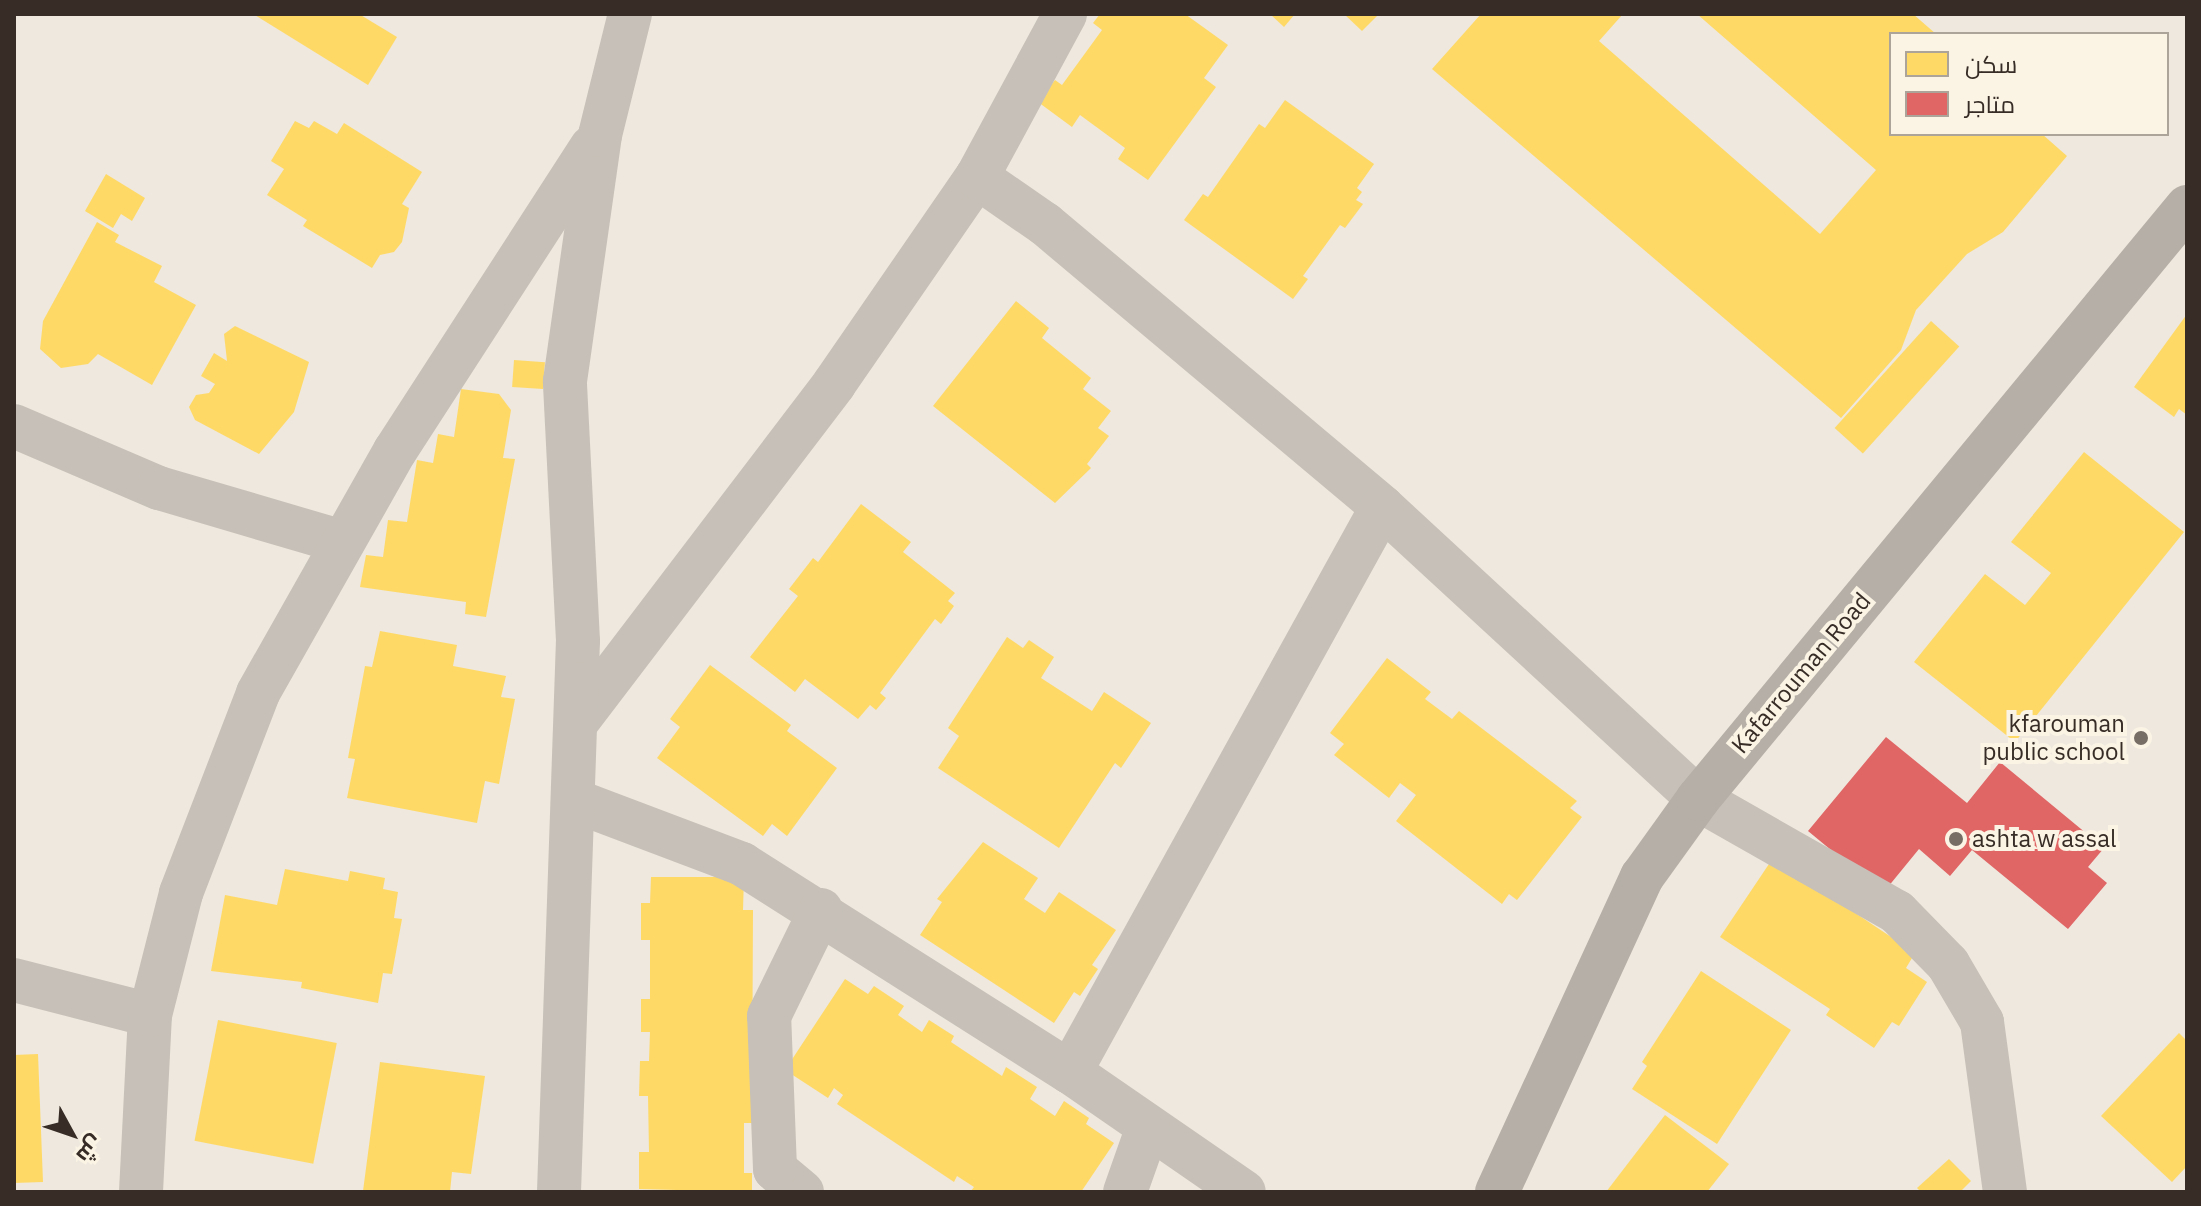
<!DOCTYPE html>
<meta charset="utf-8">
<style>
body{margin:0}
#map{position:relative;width:2201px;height:1206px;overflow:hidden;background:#eee8de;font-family:"IBM Plex Sans",Cairo,sans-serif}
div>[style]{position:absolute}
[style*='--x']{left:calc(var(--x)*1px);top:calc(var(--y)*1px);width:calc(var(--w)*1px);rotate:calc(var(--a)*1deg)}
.homes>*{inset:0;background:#ffd966;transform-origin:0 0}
.shops>*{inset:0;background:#e06666}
.minor>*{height:44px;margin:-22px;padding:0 22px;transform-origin:22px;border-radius:22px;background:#c6c0b8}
.major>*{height:44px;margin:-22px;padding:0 22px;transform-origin:22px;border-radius:22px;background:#b5afa7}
.dots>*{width:22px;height:22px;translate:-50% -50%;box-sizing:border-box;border:4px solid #fbf4e5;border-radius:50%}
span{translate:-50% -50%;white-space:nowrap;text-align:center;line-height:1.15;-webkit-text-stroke:8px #fbf4e5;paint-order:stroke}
.street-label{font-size:24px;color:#372d26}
.poi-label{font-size:24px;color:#372d26}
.right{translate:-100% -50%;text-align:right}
.left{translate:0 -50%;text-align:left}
.frame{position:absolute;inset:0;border:16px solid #372d26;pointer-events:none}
.legend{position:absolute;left:1889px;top:32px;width:280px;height:104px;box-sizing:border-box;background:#fbf4e5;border:2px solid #ada499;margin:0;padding:10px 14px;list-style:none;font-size:24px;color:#372d26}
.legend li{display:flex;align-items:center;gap:16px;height:40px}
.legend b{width:40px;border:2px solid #ada499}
.north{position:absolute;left:32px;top:1094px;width:80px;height:80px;-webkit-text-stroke:6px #fbf4e5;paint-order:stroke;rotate:130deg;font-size:22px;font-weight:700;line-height:32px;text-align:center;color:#372d26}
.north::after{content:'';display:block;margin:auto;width:28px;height:36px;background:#372d26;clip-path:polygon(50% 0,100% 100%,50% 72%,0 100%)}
</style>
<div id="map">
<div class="homes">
<i style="clip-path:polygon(253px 14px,359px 14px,397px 37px,368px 85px)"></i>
<i style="clip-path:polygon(1100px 14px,1185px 14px,1228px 45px,1204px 78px,1216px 87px,1148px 180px,1118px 159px,1125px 148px,1080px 115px,1072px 127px,1038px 102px,1055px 80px,1062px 85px,1102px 30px,1093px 23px)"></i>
<i style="clip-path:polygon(1270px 14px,1295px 14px,1284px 27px)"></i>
<i style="clip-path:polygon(1344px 14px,1379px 14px,1362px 31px)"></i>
<i style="clip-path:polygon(1481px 14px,1623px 14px,1599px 41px,1820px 234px,1876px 170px,1697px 14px,1913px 14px,1936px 34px,1891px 34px,1891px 134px,2042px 134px,2067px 156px,2003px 232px,1967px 254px,1916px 310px,1901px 350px,1841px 418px,1432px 69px)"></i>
<i style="clip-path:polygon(1285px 100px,1374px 164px,1357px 188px,1362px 192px,1356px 200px,1363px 204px,1345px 228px,1340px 225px,1303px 276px,1308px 279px,1293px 299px,1184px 220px,1203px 194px,1208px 197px,1259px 124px,1265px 128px)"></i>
<i style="clip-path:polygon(295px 121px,309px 128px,314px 121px,337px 134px,344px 123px,422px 172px,402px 204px,409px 208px,402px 242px,394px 252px,380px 255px,372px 268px,303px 226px,307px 220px,267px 195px,284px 169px,271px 161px)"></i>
<i style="clip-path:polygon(106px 174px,145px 198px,132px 221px,121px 214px,113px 228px,85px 211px)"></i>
<i style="clip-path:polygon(97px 222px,119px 235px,115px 242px,162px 266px,154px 282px,196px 305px,152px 385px,98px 354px,88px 364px,61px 368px,40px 349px,43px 321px)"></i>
<i style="clip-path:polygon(1016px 301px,1049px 328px,1042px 338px,1091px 378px,1083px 389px,1111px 411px,1098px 428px,1109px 436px,1087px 464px,1091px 468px,1055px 503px,933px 406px)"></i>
<i style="clip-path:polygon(2187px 314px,2187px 415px,2179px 409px,2174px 417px,2134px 387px)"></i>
<i style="left:1931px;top:321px;width:38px;height:144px;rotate:42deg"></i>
<i style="clip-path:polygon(235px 326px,309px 362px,294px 412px,259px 454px,195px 420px,189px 407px,196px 395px,209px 393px,215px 384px,201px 376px,214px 353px,227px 361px,224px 334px)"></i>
<i style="left:514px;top:360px;width:31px;height:27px;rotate:4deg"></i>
<i style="clip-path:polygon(461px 389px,499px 394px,511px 410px,503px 458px,515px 459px,486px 617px,465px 614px,466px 602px,360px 587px,366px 555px,383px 557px,388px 520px,407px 522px,417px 460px,433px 463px,438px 434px,454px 437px)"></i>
<i style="clip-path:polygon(2084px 452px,2184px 532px,2015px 742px,1914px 662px,1985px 574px,2025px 605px,2051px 573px,2011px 542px)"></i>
<i style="clip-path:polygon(861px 504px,911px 542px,903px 552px,955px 593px,948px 601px,954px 606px,941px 624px,935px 619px,880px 693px,886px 698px,876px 710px,870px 705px,858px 719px,805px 679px,795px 692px,750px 657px,798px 596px,789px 589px,813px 558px,818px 562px)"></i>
<i style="clip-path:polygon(380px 631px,457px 645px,453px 666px,506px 676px,501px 697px,515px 699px,499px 784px,485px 781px,477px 823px,347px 798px,355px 759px,348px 758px,365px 666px,372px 667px)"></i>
<i style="clip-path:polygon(1007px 637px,1023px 648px,1029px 640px,1054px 657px,1041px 678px,1092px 711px,1104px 692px,1151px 723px,1121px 768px,1115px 763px,1059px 848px,938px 768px,959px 736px,948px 728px)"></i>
<i style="clip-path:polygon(1387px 658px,1431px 692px,1425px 699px,1452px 719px,1459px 711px,1577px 801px,1570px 808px,1582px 817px,1517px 900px,1509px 894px,1502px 904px,1396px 821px,1416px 795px,1400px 783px,1389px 798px,1334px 755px,1344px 744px,1330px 733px)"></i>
<i style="clip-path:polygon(710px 665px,791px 725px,787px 731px,837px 768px,787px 836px,772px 824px,763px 836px,657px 758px,680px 727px,670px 719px)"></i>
<i style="clip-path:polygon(983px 842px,1038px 878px,1024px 899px,1045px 913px,1059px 892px,1116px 930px,1092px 965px,1098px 969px,1080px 996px,1074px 992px,1054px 1023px,920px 935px,942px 902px,937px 899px)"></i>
<i style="clip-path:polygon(1773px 858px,1915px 953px,1906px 968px,1927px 982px,1899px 1026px,1892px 1022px,1874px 1048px,1826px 1015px,1830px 1009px,1720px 937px)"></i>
<i style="clip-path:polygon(285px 869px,348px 881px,350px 871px,385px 878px,383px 889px,398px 892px,394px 918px,402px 919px,392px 974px,383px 973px,378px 1003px,301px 988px,302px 982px,211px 971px,225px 895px,277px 905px)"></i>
<i style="clip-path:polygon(651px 877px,744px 877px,743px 910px,753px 910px,752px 1123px,744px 1123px,744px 1173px,752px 1173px,752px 1192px,639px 1189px,639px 1152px,649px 1152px,648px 1096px,639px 1096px,640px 1061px,649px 1061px,650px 1032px,641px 1032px,641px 999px,650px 999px,650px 940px,641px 940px,641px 903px,650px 903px)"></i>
<i style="clip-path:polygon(1701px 971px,1791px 1030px,1717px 1144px,1632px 1089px,1647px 1066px,1642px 1062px)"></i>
<i style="clip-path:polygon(845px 979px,868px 994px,874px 986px,904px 1006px,898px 1015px,922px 1032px,929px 1020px,954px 1036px,951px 1042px,1002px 1076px,1006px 1067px,1037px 1087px,1030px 1099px,1055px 1116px,1064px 1101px,1089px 1118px,1086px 1124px,1114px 1143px,1081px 1192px,970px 1192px,974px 1187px,957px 1176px,954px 1182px,837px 1104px,843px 1095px,834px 1088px,828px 1098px,785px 1070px)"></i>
<i style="left:218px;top:1020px;width:121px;height:123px;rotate:11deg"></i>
<i style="clip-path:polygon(2179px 1033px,2187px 1041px,2187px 1166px,2172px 1182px,2101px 1116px)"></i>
<i style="clip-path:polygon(38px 1054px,43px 1182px,14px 1183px,14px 1055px)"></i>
<i style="clip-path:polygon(380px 1062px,485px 1076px,471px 1174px,452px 1172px,450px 1192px,363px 1191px)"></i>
<i style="clip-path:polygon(1665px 1115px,1729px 1164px,1707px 1192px,1606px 1192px)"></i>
<i style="clip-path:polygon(1949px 1159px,1971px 1181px,1960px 1192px,1921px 1192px,1917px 1188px)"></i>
</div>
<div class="shops">
<i style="clip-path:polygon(1886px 737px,1967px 803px,2000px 762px,2104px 848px,2088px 867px,2107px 883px,2068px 929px,1972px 850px,1950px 876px,1919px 849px,1883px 893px,1808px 831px)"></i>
</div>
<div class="minor">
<i style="--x:977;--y:177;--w:185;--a:-61.6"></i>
<i style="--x:14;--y:426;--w:158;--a:23.2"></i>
<i style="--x:159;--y:488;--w:191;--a:16.4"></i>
<i style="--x:576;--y:723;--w:426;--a:-52.7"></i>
<i style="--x:834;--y:384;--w:252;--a:-55.4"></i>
<i style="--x:977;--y:177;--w:83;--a:34.7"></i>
<i style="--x:1045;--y:224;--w:440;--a:40"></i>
<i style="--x:1382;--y:507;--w:430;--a:42.7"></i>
<i style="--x:1698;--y:799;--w:229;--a:29.6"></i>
<i style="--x:1897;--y:912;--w:73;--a:45.6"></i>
<i style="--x:1948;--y:964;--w:67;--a:59.6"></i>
<i style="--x:1982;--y:1022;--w:172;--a:82.3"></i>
<i style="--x:573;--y:800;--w:181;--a:20.7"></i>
<i style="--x:742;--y:864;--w:388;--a:32.4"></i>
<i style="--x:1070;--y:1072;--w:211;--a:34.6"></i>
<i style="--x:14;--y:980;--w:140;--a:14.4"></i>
<i style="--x:1070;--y:1072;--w:645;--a:-61.09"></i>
<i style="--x:141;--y:1192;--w:177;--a:-87.1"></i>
<i style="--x:150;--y:1015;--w:126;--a:-75.7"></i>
<i style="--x:181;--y:893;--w:214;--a:-68.9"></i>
<i style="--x:258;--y:693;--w:278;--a:-60.5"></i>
<i style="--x:395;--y:451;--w:362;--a:-57.1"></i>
<i style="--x:559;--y:1192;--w:551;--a:-88.03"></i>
<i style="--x:578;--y:641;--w:260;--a:-92.9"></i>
<i style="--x:565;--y:381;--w:248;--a:-81.9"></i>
<i style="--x:600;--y:135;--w:125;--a:-76.1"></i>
<i style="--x:802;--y:1192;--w:35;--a:-140"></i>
<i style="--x:775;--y:1169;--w:153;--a:-92.2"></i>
<i style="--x:769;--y:1016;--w:118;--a:-63.9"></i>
<i style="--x:1125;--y:1192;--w:69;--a:-70.5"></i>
</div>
<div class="major">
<i style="--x:1497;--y:1192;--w:347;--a:-65.3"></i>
<i style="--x:1642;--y:877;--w:96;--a:-54.3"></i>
<i style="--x:1698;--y:799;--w:768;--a:-50.44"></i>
</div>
<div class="dots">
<i style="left:2141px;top:738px;background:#776e66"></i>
<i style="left:1956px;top:839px;background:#776e66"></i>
</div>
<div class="street-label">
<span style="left:1801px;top:673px;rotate:-50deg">Kafarrouman Road</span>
</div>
<div class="poi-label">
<span class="right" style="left:2125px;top:738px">kfarouman<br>public school</span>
<span class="left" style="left:1972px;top:839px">ashta w assal</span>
</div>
<div class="frame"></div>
<ul class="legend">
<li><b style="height:22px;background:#ffd966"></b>سكن</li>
<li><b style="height:22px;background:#e06666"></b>متاجر</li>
</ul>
<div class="north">ش</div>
</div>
